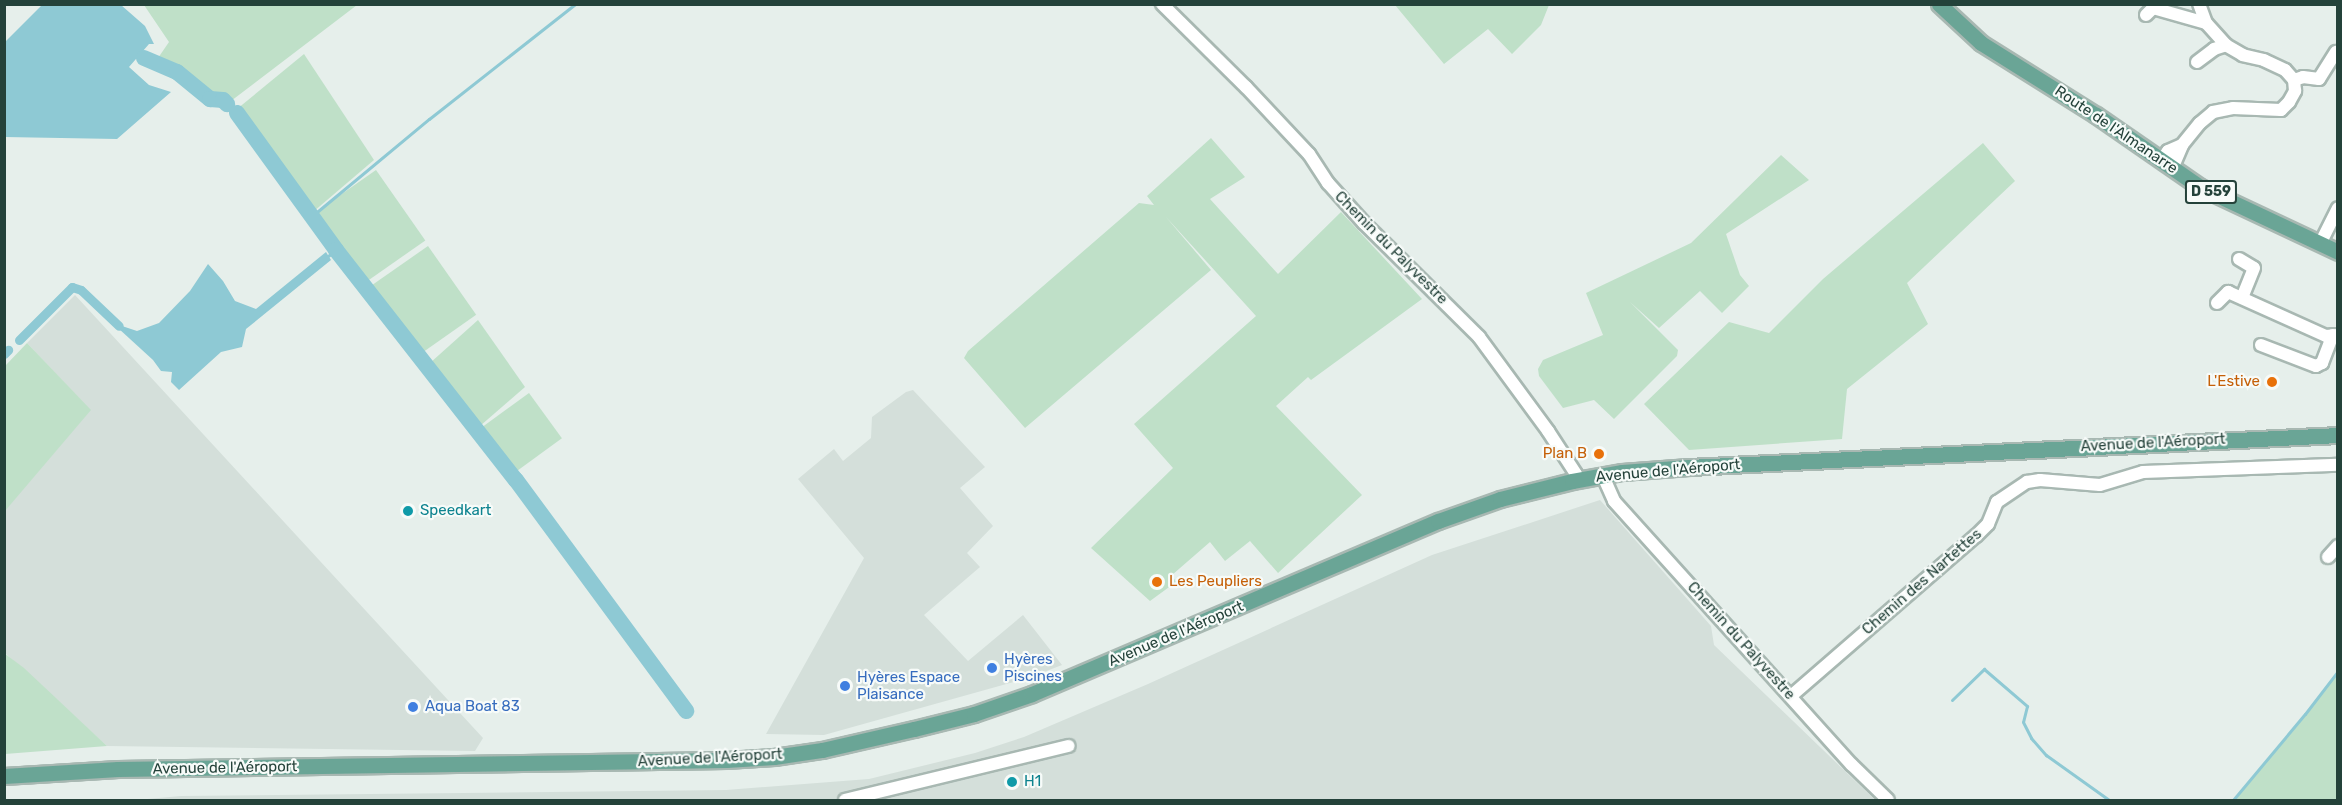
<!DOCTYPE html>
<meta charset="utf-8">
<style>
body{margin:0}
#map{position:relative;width:2342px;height:805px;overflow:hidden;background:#e6efeb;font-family:Rubik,sans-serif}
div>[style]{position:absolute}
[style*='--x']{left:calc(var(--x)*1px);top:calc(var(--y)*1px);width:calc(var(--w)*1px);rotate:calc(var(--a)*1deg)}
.built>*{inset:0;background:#d4dfda}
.green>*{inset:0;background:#bfe0c8;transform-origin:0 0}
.water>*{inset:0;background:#8ec9d4}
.stream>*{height:3px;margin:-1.5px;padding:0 1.5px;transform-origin:1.5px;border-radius:1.5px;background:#8ec9d4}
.canal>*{height:9px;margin:-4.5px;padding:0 4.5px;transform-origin:4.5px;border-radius:4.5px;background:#8ec9d4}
.river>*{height:16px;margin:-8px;padding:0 8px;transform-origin:8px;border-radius:8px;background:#8ec9d4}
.roads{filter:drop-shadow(2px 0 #a8b8b2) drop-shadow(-2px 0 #a8b8b2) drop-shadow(0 2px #a8b8b2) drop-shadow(0 -2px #a8b8b2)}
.minor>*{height:12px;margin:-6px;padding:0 6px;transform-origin:6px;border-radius:6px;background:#fff}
.major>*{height:15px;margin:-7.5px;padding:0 7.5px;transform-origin:7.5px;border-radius:7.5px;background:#6aa596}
.dots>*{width:16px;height:16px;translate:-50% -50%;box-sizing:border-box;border:3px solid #f7fbf9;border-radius:50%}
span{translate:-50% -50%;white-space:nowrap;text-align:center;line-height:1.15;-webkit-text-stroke:4.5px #f7fbf9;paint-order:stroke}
.shield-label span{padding:2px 4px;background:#f7fbf9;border:2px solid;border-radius:4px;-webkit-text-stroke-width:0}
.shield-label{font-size:14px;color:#24423a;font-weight:700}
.street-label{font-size:15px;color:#24423a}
.food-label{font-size:15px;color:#c56008}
.right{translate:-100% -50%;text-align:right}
.left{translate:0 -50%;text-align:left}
.culture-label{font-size:15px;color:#0d838f}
.shop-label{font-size:15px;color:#366cbe}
.frame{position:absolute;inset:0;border:6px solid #24423a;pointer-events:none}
</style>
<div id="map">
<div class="built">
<i style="clip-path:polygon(75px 295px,483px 738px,475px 751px,107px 746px,5px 653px,4px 511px,90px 410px,27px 343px)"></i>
<i style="clip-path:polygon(913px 390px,985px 467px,960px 488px,993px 526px,967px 553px,980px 567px,924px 615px,968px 661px,1023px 615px,1062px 665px,1031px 677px,824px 735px,766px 734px,864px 558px,798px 479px,834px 449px,843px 461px,871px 438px,872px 417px,906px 392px)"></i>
<i style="clip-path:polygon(1600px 500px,1711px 626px,1714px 645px,1875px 800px,136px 800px,181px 796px,726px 790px,869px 779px,975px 753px,1024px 737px,1148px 684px,1432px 555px)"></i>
</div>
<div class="green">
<i style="clip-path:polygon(144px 5px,357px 5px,227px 104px,158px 58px,169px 42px)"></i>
<i style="clip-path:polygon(1395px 5px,1549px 5px,1541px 25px,1512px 54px,1488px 29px,1444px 64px)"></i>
<i style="clip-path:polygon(304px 54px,374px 160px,313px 212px,237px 109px)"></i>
<i style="clip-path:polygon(1211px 138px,1245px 177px,1210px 199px,1278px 274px,1341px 212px,1422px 299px,1311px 380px,1308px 377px,1276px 406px,1362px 495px,1278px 573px,1250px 541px,1225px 561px,1210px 542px,1172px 575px,1176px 582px,1150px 601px,1091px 548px,1173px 468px,1134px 424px,1256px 316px,1166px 217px,1211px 270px,1025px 428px,964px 358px,968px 351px,1139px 203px,1154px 205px,1147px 196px)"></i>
<i style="clip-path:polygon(1983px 143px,2015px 181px,1907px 283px,1928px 324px,1847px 389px,1842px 439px,1689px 450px,1644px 404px,1729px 322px,1769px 333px,1823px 279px)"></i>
<i style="clip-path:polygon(1781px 155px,1809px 180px,1726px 234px,1740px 275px,1749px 286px,1722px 313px,1700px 291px,1659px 328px,1630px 302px,1678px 350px,1677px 356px,1614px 419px,1594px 400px,1563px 408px,1539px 376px,1538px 369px,1543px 360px,1603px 335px,1586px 293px,1691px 243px)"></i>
<i style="left:376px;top:170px;width:86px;height:72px;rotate:55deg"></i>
<i style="left:428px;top:246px;width:84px;height:69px;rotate:55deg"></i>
<i style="clip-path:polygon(478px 320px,525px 387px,480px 426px,430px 363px)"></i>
<i style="clip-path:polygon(27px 343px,91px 410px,5px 511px,5px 366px)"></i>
<i style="left:529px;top:393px;width:56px;height:59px;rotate:54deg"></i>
<i style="clip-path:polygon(4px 653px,24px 668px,107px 746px,5px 754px)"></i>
<i style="clip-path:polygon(2337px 674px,2337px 800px,2233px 800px,2282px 743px)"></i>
</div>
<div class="water">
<i style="clip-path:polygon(42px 5px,121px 5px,145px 26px,154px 44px,149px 44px,129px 67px,149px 85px,171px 92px,117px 139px,5px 137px,5px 42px)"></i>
<i style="clip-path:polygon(326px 252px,331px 260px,246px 329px,242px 347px,221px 352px,179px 390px,171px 382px,172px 372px,161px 371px,153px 360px,118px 328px,119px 325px,137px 331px,159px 323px,190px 291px,208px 264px,223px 281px,235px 301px,256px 309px)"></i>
</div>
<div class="stream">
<i style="--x:312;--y:216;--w:152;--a:-39.7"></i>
<i style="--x:429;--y:119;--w:186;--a:-38.2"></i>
<i style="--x:328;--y:256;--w:10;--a:-37"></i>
<i style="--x:1952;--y:700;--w:45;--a:-44.1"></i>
<i style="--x:1984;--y:669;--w:57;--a:40.7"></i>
<i style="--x:2027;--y:706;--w:16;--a:104"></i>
<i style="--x:2023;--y:722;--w:18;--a:63"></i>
<i style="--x:2031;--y:738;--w:23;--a:49"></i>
<i style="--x:2046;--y:755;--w:77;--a:35.5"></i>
<i style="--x:2233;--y:800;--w:112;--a:-50.1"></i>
<i style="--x:2305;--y:714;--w:54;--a:-52.5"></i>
</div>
<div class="canal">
<i style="--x:19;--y:340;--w:75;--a:-45"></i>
<i style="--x:72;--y:287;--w:9;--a:18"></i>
<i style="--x:81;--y:290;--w:52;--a:43.5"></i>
<i style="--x:4;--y:354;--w:6;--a:-45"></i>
</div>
<div class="river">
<i style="--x:144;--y:58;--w:36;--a:23"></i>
<i style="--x:177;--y:72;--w:43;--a:39.3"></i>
<i style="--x:210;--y:99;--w:13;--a:4"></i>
<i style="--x:223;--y:100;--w:6;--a:45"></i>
<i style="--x:237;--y:113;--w:169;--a:54.1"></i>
<i style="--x:336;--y:250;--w:292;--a:52"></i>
<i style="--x:516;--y:480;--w:287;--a:53.6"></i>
</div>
<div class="roads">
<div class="minor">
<i style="--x:1162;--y:4;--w:118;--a:44.7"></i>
<i style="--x:1246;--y:87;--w:92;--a:46.8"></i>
<i style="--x:1309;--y:154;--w:35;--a:57"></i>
<i style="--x:1328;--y:183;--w:54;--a:48"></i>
<i style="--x:1364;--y:223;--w:162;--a:44.7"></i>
<i style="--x:1479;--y:337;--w:117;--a:53.7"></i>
<i style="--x:1548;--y:431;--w:51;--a:56.9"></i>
<i style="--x:1576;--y:474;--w:6;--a:81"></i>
<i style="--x:2146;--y:15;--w:10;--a:-45"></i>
<i style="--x:2153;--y:8;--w:55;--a:15.8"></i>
<i style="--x:2197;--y:62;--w:21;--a:-37"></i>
<i style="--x:2214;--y:49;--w:13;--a:-18"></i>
<i style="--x:2294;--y:80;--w:9;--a:-18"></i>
<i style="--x:2303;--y:77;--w:16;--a:7"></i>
<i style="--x:2319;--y:79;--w:32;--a:-58"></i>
<i style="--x:2161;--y:161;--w:12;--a:-55"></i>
<i style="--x:2168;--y:151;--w:15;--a:-23"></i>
<i style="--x:2172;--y:169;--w:26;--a:-67"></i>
<i style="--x:2182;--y:145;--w:28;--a:-51"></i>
<i style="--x:2200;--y:123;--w:17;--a:-40"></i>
<i style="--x:2213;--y:112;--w:20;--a:-11"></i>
<i style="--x:2233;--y:108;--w:48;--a:2.4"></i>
<i style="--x:2281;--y:110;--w:11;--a:-45"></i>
<i style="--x:2289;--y:102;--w:13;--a:-61"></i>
<i style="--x:2295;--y:91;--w:11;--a:-95"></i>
<i style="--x:2294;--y:80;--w:13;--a:-132"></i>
<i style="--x:2285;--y:70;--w:23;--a:-155"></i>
<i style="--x:2264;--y:60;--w:22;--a:-167"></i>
<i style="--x:2243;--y:55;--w:20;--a:-150"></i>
<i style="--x:2226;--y:45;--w:30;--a:-132"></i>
<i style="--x:2206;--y:23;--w:20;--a:-110"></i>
<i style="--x:2320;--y:244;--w:40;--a:-63.4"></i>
<i style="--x:2239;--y:259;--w:17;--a:31"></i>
<i style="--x:2254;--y:268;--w:32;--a:112"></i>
<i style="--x:2217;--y:303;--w:16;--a:-45"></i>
<i style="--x:2228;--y:292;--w:107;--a:24.2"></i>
<i style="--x:2326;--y:336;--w:12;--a:-5"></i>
<i style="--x:2261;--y:345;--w:59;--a:20.9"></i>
<i style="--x:2316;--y:366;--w:7;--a:-27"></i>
<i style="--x:2322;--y:363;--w:30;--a:-69"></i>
<i style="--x:1603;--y:476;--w:27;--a:66"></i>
<i style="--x:1614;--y:501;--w:355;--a:48"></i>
<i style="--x:1852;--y:765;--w:50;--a:44.2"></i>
<i style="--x:2328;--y:557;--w:15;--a:-48"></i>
<i style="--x:1791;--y:696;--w:245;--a:-40.9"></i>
<i style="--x:1976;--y:536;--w:17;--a:-45"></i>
<i style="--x:1988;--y:524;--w:24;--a:-68"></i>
<i style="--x:1997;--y:502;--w:36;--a:-34"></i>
<i style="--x:2027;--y:482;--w:13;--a:-9"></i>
<i style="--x:2040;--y:480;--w:60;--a:4.8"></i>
<i style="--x:2100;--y:485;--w:45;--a:-16.8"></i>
<i style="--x:2143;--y:472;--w:195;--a:-2.1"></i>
<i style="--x:845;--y:800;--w:230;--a:-13.6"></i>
</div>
<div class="major">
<i style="--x:1939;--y:4;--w:57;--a:42.9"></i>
<i style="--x:1981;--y:43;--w:136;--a:32.1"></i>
<i style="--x:2096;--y:115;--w:126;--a:34.7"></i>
<i style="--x:2200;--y:187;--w:153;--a:25.2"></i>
<i style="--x:4;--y:776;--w:114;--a:-3.5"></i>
<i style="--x:118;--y:769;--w:608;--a:-0.85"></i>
<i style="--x:726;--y:760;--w:48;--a:-3.6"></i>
<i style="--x:774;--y:757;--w:49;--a:-8.3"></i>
<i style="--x:822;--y:750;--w:94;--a:-12.9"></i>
<i style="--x:914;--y:729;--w:62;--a:-14"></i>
<i style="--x:974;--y:714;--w:61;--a:-19"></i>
<i style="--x:1032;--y:694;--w:441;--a:-23.1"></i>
<i style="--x:1438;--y:521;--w:66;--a:-19.5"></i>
<i style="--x:1500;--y:499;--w:74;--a:-14"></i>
<i style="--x:1572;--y:481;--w:51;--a:-10.2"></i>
<i style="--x:1622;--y:472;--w:67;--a:-4.3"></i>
<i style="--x:1689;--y:467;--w:650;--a:-2.82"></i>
</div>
</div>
<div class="dots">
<i style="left:2272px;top:382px;background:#e8710a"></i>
<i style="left:1599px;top:454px;background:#e8710a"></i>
<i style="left:408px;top:511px;background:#0f9aa8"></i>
<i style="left:1157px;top:582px;background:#e8710a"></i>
<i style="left:992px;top:668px;background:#3f7fe0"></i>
<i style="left:845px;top:686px;background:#3f7fe0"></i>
<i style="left:413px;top:707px;background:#3f7fe0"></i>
<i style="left:1012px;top:782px;background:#0f9aa8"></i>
</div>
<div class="shield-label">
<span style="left:2211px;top:192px">D 559</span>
</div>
<div class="street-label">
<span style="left:2116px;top:130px;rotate:34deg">Route de l'Almanarre</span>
<span style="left:1391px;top:248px;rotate:45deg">Chemin du Palyvestre</span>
<span style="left:2153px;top:443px;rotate:-3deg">Avenue de l'Aéroport</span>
<span style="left:1668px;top:471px;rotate:-5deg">Avenue de l'Aéroport</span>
<span style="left:1922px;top:582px;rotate:-41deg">Chemin des Nartettes</span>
<span style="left:1176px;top:634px;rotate:-23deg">Avenue de l'Aéroport</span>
<span style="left:1741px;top:641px;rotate:48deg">Chemin du Palyvestre</span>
<span style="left:710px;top:758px;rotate:-3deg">Avenue de l'Aéroport</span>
<span style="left:225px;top:768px;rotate:-1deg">Avenue de l'Aéroport</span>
</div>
<div class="food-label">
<span class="right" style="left:2260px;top:382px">L'Estive</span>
<span class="right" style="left:1587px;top:454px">Plan B</span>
<span class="left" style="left:1169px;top:582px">Les Peupliers</span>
</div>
<div class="culture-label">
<span class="left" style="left:420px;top:511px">Speedkart</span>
<span class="left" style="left:1024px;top:782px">H1</span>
</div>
<div class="shop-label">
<span class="left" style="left:1004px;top:668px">Hyères<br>Piscines</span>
<span class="left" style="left:857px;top:686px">Hyères Espace<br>Plaisance</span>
<span class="left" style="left:425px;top:707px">Aqua Boat 83</span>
</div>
<div class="frame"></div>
</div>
